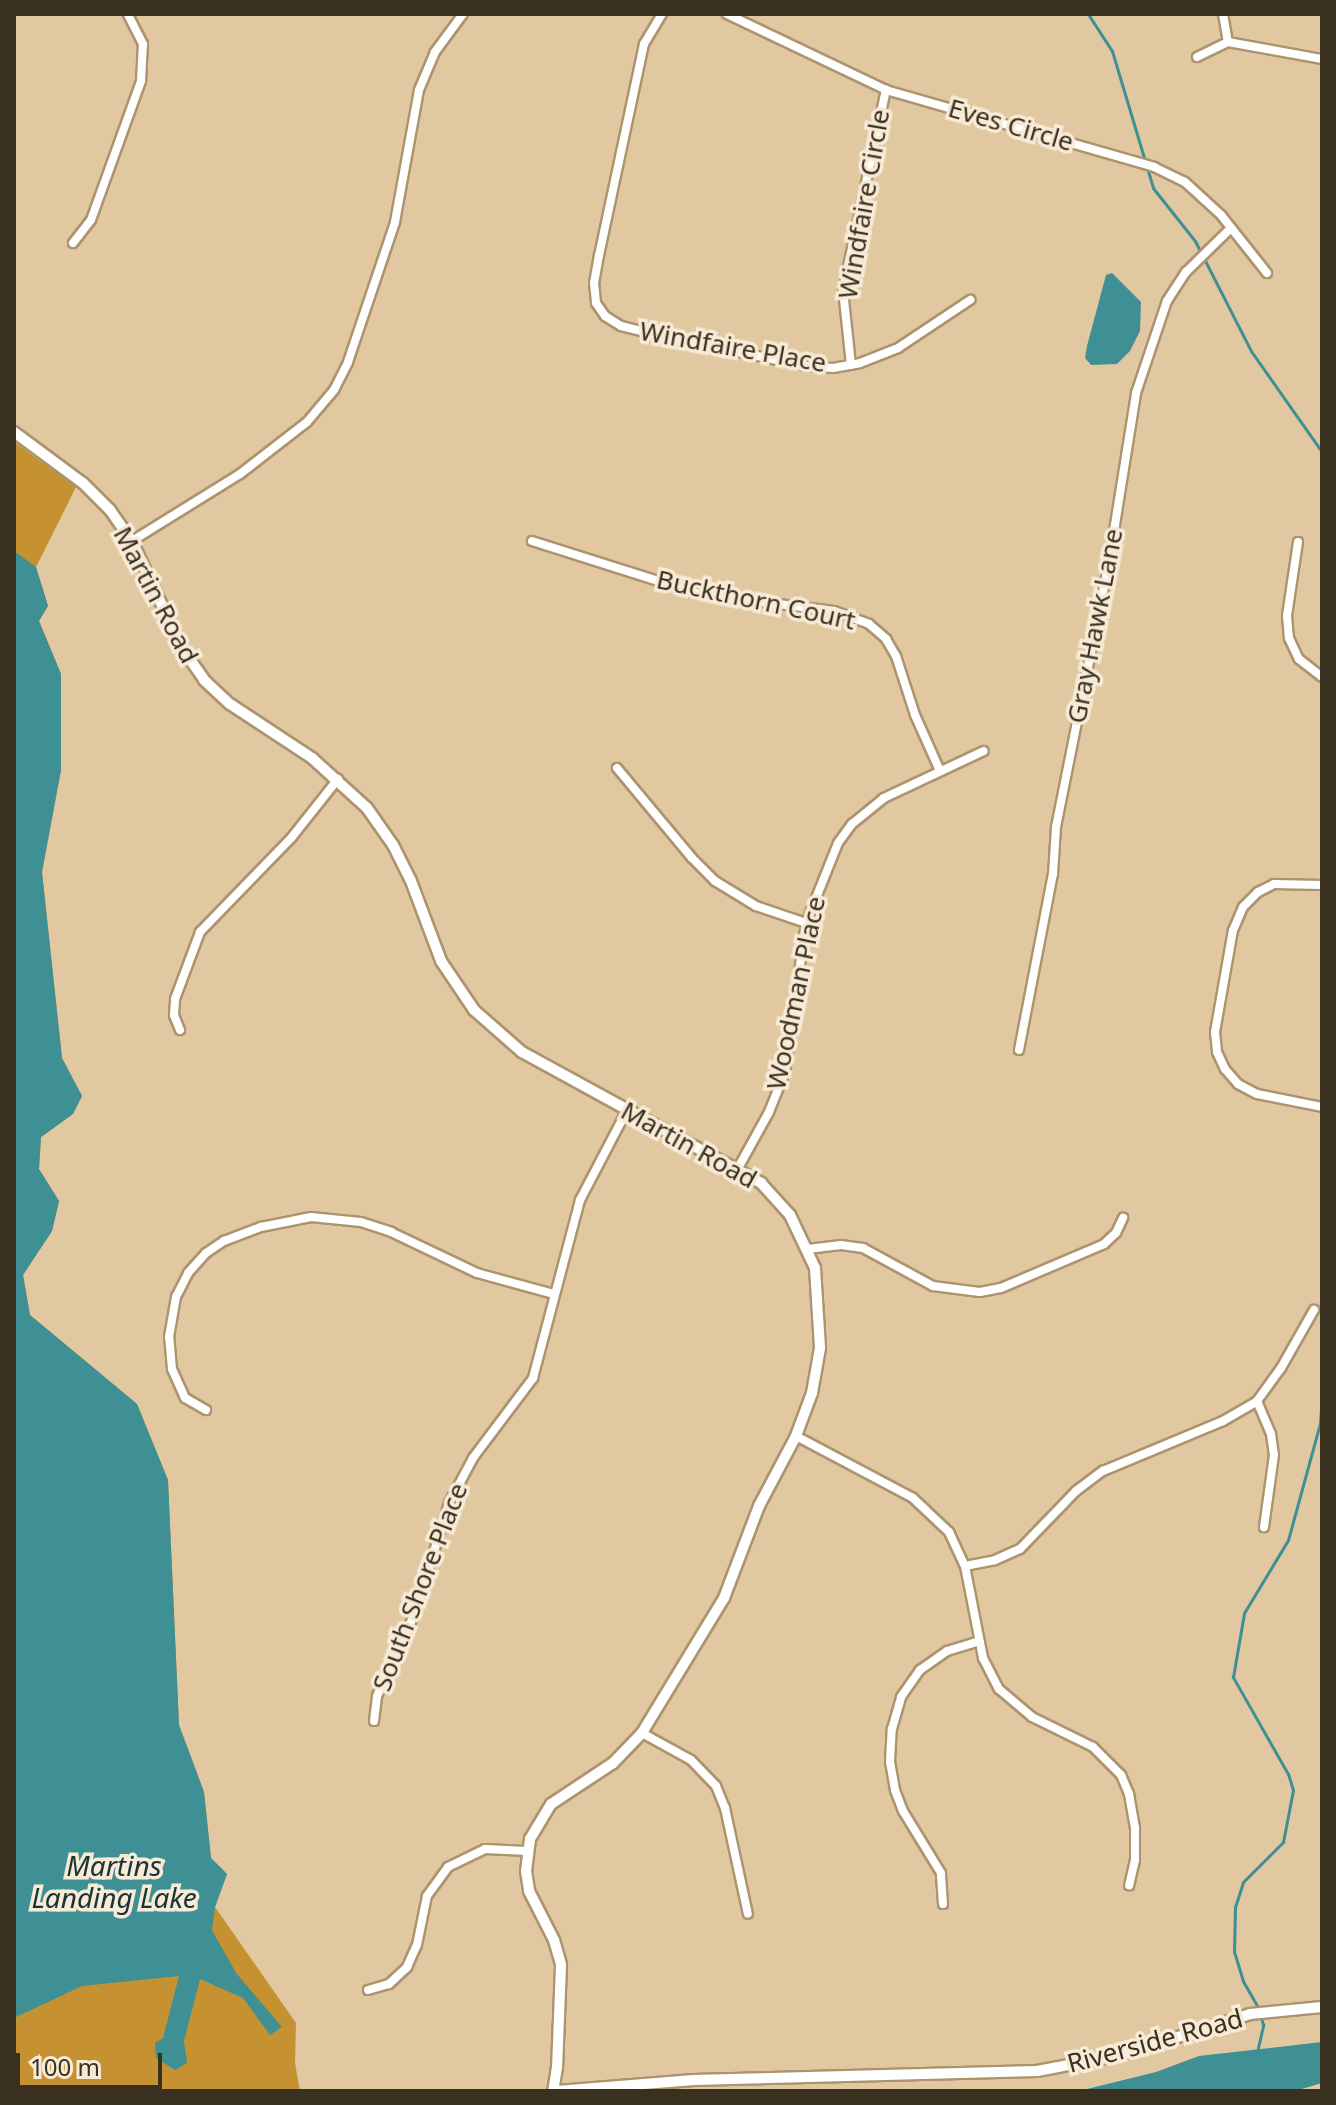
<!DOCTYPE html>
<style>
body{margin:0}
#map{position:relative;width:1336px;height:2105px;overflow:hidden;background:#e1c8a0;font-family:"Noto Sans",sans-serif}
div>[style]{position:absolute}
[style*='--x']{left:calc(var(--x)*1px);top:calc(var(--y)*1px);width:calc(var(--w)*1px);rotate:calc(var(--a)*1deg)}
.green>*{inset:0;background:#c59131}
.water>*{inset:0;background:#3e9094}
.stream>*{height:3px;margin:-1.5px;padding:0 1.5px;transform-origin:1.5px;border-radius:1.5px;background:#3e9094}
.roads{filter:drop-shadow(2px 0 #ac946e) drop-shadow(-2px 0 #ac946e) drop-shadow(0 2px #ac946e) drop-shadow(0 -2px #ac946e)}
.minor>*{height:8px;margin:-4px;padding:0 4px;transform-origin:4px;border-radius:4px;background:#fff}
.tertiary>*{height:10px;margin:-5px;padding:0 5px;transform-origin:5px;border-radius:5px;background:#fff}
span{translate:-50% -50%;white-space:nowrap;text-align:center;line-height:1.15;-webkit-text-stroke:7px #f7ead6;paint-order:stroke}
.street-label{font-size:26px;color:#3a3020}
.water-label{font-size:28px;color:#193435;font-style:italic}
.frame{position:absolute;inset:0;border:16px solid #3a3020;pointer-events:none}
.scale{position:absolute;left:16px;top:2053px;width:146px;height:36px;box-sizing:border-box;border:4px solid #3a3020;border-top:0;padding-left:10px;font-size:24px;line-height:28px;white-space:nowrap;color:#3a3020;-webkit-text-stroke:6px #f7ead6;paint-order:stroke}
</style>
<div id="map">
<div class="green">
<i style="clip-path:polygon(14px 442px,76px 487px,36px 567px,48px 606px,39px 621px,61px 674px,61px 770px,42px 872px,62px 1058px,82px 1096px,73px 1114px,41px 1137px,39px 1169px,59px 1201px,52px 1231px,23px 1275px,30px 1315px,137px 1404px,168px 1480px,179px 1725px,204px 1792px,211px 1858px,227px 1874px,215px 1907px,296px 2023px,295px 2063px,300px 2091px,14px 2091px)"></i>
</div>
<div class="water">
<i style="clip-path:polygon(1112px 273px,1141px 302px,1140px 331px,1130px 351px,1117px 364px,1091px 365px,1085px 358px,1087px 346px,1106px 275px)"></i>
<i style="clip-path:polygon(14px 551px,36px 567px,48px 606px,39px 621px,61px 674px,61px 770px,42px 872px,62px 1058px,82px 1096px,73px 1114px,41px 1137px,39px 1169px,59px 1201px,52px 1231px,23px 1275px,30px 1315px,137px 1404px,168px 1480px,179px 1725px,204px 1792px,211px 1858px,227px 1874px,215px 1907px,212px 1930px,236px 1973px,282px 2027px,270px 2035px,243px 1998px,200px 1979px,184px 2041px,187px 2063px,175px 2070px,156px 2058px,155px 2043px,163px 2038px,179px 1976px,82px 1986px,14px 2018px)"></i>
<i style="clip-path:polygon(1322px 2042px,1322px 2083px,1295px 2091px,1079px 2091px,1156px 2072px,1199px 2056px)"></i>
</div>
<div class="stream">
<i style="--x:1088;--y:14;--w:44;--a:57"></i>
<i style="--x:1112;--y:51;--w:143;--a:73.3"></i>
<i style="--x:1153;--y:188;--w:68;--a:51.6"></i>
<i style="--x:1195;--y:241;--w:123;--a:63"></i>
<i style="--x:1251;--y:351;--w:123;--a:54.9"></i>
<i style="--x:1259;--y:2009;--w:32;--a:-120"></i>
<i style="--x:1243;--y:1981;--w:30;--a:-107"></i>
<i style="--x:1234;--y:1952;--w:45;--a:-88.7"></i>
<i style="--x:1235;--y:1907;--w:26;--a:-72"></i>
<i style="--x:1243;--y:1882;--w:57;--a:-45"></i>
<i style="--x:1283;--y:1842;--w:53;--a:-79.1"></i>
<i style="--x:1293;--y:1790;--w:17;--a:-107"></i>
<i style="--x:1288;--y:1774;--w:112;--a:-119.6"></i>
<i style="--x:1233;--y:1677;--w:65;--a:-80.2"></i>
<i style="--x:1244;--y:1613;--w:85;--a:-58.9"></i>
<i style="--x:1288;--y:1540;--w:121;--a:-74.7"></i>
<i style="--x:1320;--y:1423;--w:28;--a:-86"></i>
<i style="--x:1257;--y:2052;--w:28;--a:-77"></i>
<i style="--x:1263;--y:2025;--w:8;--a:-104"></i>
</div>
<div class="roads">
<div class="minor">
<i style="--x:662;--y:14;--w:35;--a:121"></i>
<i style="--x:644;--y:44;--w:216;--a:102"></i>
<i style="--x:599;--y:255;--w:28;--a:100"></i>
<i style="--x:594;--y:283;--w:20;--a:84"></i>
<i style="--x:596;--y:303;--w:16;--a:55"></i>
<i style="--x:605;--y:316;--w:19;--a:32"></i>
<i style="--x:621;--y:326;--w:37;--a:14"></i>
<i style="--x:657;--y:335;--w:151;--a:11.8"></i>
<i style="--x:805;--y:366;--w:28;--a:4"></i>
<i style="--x:833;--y:368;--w:27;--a:-10"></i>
<i style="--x:860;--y:363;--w:41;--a:-21.5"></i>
<i style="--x:898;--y:348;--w:87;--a:-33.7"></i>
<i style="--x:727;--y:14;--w:176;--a:25.5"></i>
<i style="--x:886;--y:90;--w:279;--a:16"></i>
<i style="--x:1154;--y:167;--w:34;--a:26"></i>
<i style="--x:1185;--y:182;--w:49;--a:42.5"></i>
<i style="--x:1221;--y:215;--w:74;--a:51.6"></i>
<i style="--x:1223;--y:14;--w:28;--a:80"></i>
<i style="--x:1197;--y:57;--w:34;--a:-26"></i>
<i style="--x:1228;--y:42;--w:96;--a:10.3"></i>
<i style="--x:73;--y:243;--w:29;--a:-52"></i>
<i style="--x:91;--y:220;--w:148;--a:-70.2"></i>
<i style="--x:141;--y:81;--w:37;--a:-87"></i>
<i style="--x:143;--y:44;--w:34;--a:-117"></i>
<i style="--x:851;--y:365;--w:75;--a:-96.1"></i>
<i style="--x:843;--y:290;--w:205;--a:-77.9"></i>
<i style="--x:132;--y:541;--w:127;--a:-31.8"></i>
<i style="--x:240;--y:474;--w:85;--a:-37.8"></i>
<i style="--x:307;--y:422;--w:42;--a:-49.8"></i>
<i style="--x:334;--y:390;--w:31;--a:-63"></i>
<i style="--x:348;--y:362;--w:148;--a:-71.4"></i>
<i style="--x:395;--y:222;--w:134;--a:-79.7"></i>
<i style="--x:419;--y:90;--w:41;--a:-67.2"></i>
<i style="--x:435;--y:52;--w:47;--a:-53.6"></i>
<i style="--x:532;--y:541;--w:175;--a:17.6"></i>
<i style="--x:699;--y:594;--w:136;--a:7.2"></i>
<i style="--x:834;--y:611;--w:37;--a:20"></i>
<i style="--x:869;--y:624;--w:23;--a:41"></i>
<i style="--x:886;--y:639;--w:20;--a:60"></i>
<i style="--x:896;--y:656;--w:62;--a:72.1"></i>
<i style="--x:915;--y:715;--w:61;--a:65.9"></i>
<i style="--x:1298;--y:542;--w:75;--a:98.5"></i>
<i style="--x:1287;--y:616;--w:22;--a:85"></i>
<i style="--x:1289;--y:638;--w:23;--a:65"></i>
<i style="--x:1299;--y:659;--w:29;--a:38"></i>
<i style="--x:617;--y:768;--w:117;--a:50.2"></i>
<i style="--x:692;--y:858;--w:33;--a:45"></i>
<i style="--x:715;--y:881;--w:48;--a:31.4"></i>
<i style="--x:756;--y:906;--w:53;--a:18.8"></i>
<i style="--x:1322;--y:885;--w:48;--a:-178.8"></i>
<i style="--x:1274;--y:884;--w:18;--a:153"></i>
<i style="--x:1258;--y:892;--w:21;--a:135"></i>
<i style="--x:1243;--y:907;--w:25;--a:113"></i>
<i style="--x:1233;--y:930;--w:104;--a:100"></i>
<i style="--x:1215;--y:1032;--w:20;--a:84"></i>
<i style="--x:1217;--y:1052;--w:19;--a:65"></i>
<i style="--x:1225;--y:1069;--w:20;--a:49"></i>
<i style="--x:1238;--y:1084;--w:21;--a:28"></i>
<i style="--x:1257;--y:1094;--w:66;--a:11.3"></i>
<i style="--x:180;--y:1030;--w:16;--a:-112"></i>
<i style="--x:174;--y:1015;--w:16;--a:-86"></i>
<i style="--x:175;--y:999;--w:72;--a:-69.5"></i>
<i style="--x:200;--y:932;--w:132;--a:-45.9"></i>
<i style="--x:292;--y:837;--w:74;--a:-51.6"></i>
<i style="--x:1019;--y:1050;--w:179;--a:-79.1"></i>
<i style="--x:1053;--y:874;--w:47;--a:-86.3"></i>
<i style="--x:1056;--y:827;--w:276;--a:-78.7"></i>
<i style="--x:1110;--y:556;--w:165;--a:-80.9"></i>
<i style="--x:1136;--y:393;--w:97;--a:-71.4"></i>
<i style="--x:1167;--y:301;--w:35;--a:-57"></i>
<i style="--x:1186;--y:272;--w:63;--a:-44.4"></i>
<i style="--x:737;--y:1170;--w:66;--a:-61.1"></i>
<i style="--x:769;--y:1112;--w:43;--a:-68.2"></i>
<i style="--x:785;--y:1072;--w:150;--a:-82"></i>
<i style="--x:806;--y:923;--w:86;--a:-68.2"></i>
<i style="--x:838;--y:843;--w:24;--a:-54"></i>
<i style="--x:852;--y:824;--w:41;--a:-39.1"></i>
<i style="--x:884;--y:798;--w:110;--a:-25.2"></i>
<i style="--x:808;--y:1249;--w:33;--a:-7"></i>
<i style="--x:841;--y:1245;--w:22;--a:8"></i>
<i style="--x:863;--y:1248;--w:80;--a:28.5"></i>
<i style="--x:933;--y:1286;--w:47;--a:7.3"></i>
<i style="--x:980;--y:1292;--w:21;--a:-11"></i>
<i style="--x:1001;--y:1288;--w:112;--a:-23.1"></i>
<i style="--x:1104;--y:1244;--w:16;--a:-43"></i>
<i style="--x:1116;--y:1233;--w:17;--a:-65"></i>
<i style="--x:1257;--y:1401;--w:36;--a:67"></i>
<i style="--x:1271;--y:1434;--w:21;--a:82"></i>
<i style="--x:1274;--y:1455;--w:73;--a:97.9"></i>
<i style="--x:206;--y:1410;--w:24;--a:-150"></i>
<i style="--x:185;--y:1398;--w:32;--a:-114"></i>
<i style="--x:172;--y:1369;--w:32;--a:-95"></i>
<i style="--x:169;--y:1337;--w:41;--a:-80.1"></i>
<i style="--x:176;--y:1297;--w:27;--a:-63"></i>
<i style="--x:188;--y:1273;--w:27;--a:-48"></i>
<i style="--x:206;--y:1253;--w:22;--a:-34"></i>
<i style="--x:224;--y:1241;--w:40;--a:-21"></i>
<i style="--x:261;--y:1227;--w:51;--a:-11.3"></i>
<i style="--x:311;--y:1217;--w:50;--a:5.7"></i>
<i style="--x:361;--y:1222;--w:32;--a:18"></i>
<i style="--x:391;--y:1232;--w:95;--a:25.5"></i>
<i style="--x:477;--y:1273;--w:80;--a:15.3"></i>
<i style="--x:796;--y:1436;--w:132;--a:27.9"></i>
<i style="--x:913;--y:1498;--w:50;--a:43.4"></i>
<i style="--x:949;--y:1532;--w:38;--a:65"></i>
<i style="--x:965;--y:1566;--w:94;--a:78.9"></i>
<i style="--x:983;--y:1658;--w:35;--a:63"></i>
<i style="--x:999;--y:1689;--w:43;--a:40.3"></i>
<i style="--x:1032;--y:1717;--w:68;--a:26.2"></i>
<i style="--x:1093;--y:1747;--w:40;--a:45"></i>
<i style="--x:1121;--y:1775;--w:21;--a:67"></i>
<i style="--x:1129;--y:1794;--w:35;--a:80"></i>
<i style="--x:1135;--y:1828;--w:32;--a:90"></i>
<i style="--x:1135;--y:1860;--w:26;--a:103"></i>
<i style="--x:965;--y:1566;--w:31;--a:-11"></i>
<i style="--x:995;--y:1560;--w:27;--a:-24"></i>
<i style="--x:1020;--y:1549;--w:81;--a:-46"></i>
<i style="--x:1076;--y:1491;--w:34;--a:-37"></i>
<i style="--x:1103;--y:1471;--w:130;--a:-22.6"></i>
<i style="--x:1223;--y:1421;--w:39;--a:-30"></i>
<i style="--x:1257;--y:1401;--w:41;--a:-54"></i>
<i style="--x:1281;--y:1368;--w:67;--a:-60.4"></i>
<i style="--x:374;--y:1721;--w:25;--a:-83"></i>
<i style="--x:377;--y:1696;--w:91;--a:-65.4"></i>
<i style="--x:415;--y:1613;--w:115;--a:-72.8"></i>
<i style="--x:449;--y:1503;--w:51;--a:-61.9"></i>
<i style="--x:473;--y:1458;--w:100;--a:-53.1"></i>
<i style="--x:533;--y:1378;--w:184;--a:-75.2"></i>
<i style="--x:580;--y:1200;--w:102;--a:-62.4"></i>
<i style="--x:642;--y:1733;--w:56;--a:28.9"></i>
<i style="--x:691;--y:1760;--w:36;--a:46"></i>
<i style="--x:716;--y:1786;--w:24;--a:68"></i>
<i style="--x:725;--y:1808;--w:108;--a:77.8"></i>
<i style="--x:943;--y:1904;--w:31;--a:-94"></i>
<i style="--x:941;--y:1873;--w:73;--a:-121.5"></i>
<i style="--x:903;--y:1811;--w:22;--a:-111"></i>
<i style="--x:895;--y:1790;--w:28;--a:-100"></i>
<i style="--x:890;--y:1762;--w:33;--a:-87"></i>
<i style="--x:892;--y:1729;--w:33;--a:-74"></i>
<i style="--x:901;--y:1697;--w:33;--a:-55"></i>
<i style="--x:920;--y:1670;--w:33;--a:-35"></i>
<i style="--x:947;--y:1651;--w:34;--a:-17"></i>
<i style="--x:368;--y:1990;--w:22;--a:-16"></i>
<i style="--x:389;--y:1984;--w:25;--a:-43"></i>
<i style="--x:407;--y:1967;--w:24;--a:-66"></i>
<i style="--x:417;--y:1945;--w:50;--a:-78.5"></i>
<i style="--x:427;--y:1896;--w:36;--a:-54"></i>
<i style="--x:448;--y:1867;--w:41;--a:-25.9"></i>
<i style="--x:485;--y:1849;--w:42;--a:2.7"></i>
</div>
<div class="tertiary">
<i style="--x:14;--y:432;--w:86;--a:36.5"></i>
<i style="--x:83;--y:483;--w:38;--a:45"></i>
<i style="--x:110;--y:510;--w:38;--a:55"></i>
<i style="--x:132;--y:541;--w:118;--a:65"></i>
<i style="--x:182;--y:648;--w:39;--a:55"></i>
<i style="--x:204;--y:680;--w:35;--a:43"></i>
<i style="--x:230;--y:704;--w:98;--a:33.4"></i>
<i style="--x:312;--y:758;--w:74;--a:42.3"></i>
<i style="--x:367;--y:808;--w:45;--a:54.9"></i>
<i style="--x:393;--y:845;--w:40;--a:63.4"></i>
<i style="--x:411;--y:881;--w:85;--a:69.4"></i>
<i style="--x:441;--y:961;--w:59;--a:56"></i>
<i style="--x:474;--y:1010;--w:64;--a:41.2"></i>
<i style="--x:522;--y:1052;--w:273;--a:28.7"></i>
<i style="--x:761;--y:1183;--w:43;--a:47.8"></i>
<i style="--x:790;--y:1215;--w:59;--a:64.7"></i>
<i style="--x:815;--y:1268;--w:80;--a:86.4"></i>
<i style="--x:820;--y:1348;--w:46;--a:100.1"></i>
<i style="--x:812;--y:1393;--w:46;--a:110.4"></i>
<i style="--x:796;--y:1436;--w:79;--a:117.9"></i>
<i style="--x:759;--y:1506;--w:98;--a:110.8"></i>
<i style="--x:724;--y:1598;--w:158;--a:121.3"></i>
<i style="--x:642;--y:1733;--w:42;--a:134"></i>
<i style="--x:613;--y:1763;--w:74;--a:146.5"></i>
<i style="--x:551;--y:1804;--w:41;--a:121"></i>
<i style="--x:530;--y:1839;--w:32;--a:97"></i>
<i style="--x:526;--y:1871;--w:20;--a:81"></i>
<i style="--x:529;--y:1891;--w:55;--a:63"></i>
<i style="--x:554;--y:1940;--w:26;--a:74"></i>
<i style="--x:561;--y:1965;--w:102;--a:92.2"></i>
<i style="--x:557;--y:2067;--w:24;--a:99"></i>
<i style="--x:557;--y:2091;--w:137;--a:-4.6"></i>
<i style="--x:694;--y:2080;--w:343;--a:-1.5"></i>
<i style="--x:1037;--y:2071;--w:86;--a:-10.8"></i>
<i style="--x:1121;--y:2055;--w:135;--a:-17.6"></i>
<i style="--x:1250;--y:2014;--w:72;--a:-5.6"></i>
</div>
</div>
<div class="street-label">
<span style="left:1011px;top:125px;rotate:16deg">Eves Circle</span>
<span style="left:864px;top:204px;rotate:-80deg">Windfaire Circle</span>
<span style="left:733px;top:347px;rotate:10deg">Windfaire Place</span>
<span style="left:156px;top:595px;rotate:62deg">Martin Road</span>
<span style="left:756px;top:600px;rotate:12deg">Buckthorn Court</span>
<span style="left:1095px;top:626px;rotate:-79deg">Gray Hawk Lane</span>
<span style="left:796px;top:993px;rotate:-78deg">Woodman Place</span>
<span style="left:689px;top:1145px;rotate:29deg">Martin Road</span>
<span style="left:420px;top:1587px;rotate:-69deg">South Shore Place</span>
<span style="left:1155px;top:2041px;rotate:-15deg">Riverside Road</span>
</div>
<div class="water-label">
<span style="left:114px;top:1881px">Martins<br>Landing Lake</span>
</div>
<div class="frame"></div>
<div class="scale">100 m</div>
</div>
